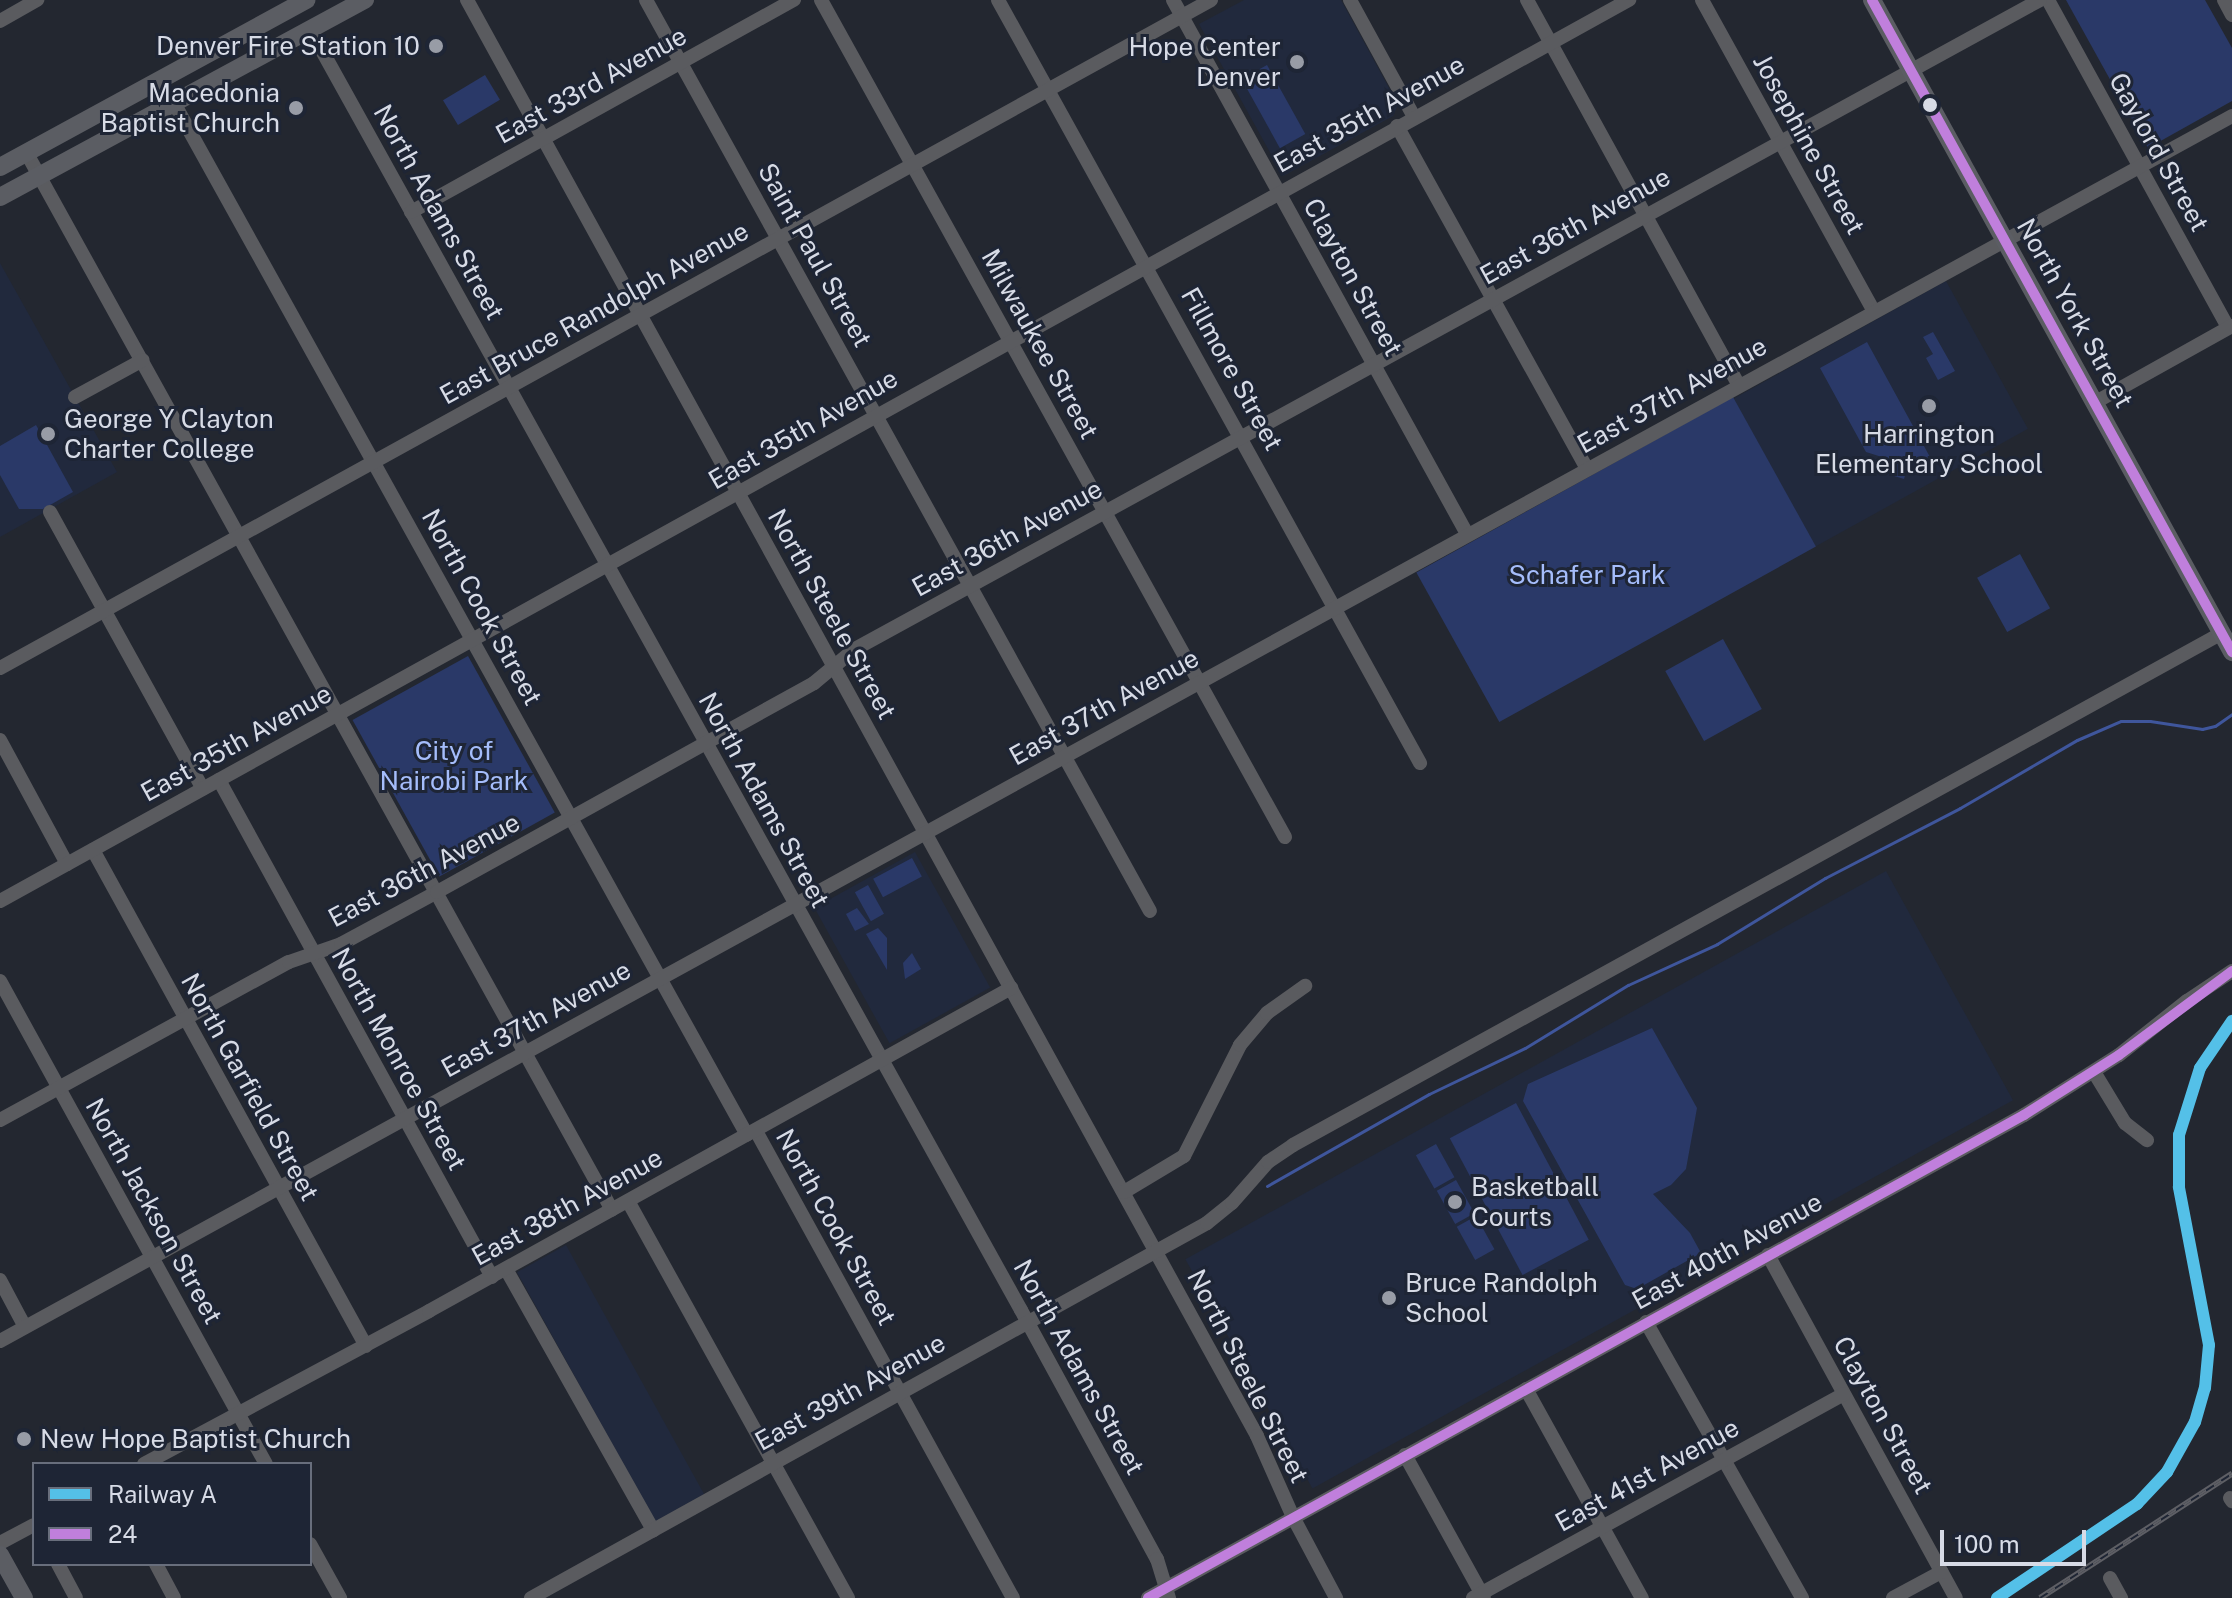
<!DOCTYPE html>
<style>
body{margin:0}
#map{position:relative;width:2232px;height:1598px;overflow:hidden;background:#232730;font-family:"Public Sans",sans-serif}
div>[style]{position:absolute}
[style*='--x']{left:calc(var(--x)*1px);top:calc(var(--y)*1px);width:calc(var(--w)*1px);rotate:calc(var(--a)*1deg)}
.built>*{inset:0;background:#21293d;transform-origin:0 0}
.green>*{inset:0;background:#2a3968;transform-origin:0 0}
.stream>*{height:3px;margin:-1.5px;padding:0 1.5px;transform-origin:1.5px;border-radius:1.5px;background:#3f569c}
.minor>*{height:14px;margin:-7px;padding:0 7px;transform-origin:7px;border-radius:7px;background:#5a5b5f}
.major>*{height:18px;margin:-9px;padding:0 9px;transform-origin:9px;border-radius:9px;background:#5b5d63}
.rail>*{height:6px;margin-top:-3px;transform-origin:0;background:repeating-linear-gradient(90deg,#1e2535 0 9px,#5e5f65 0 18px);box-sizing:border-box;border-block:2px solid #5e5f65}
.bus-1>*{height:10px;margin:-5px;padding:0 5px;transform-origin:5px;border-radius:5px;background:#c07fdc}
.rail-1>*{height:12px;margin:-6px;padding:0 6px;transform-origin:6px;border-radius:6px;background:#54c0e8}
.dots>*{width:22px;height:22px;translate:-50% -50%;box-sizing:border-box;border:4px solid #1e2535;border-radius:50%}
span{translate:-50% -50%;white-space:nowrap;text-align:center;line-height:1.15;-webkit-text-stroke:6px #1e2535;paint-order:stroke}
.poi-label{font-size:26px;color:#d7dbe6}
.right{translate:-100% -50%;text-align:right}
.left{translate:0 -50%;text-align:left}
.street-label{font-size:26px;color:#d7dbe6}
.park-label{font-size:26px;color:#a5bdfb}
.legend{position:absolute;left:32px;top:1462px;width:280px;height:104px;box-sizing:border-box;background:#1e2535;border:2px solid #686e7c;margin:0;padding:10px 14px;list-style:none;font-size:24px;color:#d7dbe6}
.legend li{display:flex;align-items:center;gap:16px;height:40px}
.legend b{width:40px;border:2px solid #686e7c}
.scale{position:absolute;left:1940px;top:1530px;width:146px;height:36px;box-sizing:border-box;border:4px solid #d7dbe6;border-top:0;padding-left:10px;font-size:24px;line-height:28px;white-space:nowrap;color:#d7dbe6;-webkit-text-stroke:6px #1e2535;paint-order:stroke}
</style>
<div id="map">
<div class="built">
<i style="clip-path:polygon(1244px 0,1341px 0,1395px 99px,1397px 107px,1393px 116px,1283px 176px,1199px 24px)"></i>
<i style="clip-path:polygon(0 263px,117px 472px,0 537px)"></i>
<i style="left:1946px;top:281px;width:169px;height:243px;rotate:61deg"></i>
<i style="left:915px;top:852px;width:155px;height:115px;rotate:61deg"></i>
<i style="left:1886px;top:871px;width:262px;height:801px;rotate:61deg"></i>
<i style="left:566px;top:1245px;width:285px;height:56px;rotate:61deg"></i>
</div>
<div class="green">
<i style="clip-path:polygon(2066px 0,2205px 0,2232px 48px,2232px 101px,2148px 148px)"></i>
<i style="left:1267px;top:65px;width:79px;height:29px;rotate:61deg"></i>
<i style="left:485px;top:75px;width:29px;height:49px;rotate:59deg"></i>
<i style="clip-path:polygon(1933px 332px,1955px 371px,1938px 380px,1926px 358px,1933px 354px,1923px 337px)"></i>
<i style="clip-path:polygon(1867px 342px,1936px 468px,1930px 472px,1908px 465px,1904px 479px,1881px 472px,1885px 458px,1866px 452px,1820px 368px)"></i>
<i style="left:1733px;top:397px;width:171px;height:362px;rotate:61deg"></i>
<i style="clip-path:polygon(36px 425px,73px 492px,43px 509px,19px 509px,0 475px,0 446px)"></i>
<i style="left:2020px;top:554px;width:62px;height:49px;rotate:61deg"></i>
<i style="left:1723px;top:639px;width:80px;height:66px;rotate:61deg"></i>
<i style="left:468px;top:656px;width:179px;height:132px;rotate:61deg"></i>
<i style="left:912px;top:858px;width:21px;height:44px;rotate:62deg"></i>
<i style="left:868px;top:885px;width:33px;height:15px;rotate:61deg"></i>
<i style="clip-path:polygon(857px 908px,869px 924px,855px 931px,846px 914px)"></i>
<i style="clip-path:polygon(878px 928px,887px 938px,887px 970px,866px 934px)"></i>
<i style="clip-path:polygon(912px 953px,921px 969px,905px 979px,903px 963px)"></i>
<i style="clip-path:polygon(1652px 1028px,1697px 1108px,1686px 1169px,1671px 1185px,1653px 1194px,1690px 1233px,1701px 1253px,1637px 1289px,1625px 1285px,1523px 1101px,1528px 1084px)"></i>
<i style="left:1516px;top:1103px;width:155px;height:75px;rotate:62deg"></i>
<i style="left:1436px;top:1144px;width:38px;height:23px;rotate:61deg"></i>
<i style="left:1456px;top:1180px;width:38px;height:22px;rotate:61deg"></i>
<i style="left:1476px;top:1216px;width:38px;height:22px;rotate:61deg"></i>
</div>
<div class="stream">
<i style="--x:1267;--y:1186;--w:186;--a:-29.6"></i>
<i style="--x:1429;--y:1094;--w:106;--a:-25.6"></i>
<i style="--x:1525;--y:1048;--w:121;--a:-31.5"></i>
<i style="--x:1628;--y:985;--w:98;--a:-24.7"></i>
<i style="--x:1717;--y:944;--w:127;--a:-31.4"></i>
<i style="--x:1825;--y:878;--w:152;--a:-27.4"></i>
<i style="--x:1960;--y:808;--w:135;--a:-30.2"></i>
<i style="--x:2077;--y:740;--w:48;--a:-23.4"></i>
<i style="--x:2121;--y:721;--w:29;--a:0"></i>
<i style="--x:2150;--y:721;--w:53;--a:8.7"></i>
<i style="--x:2202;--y:729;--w:13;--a:-13"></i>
<i style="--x:2215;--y:726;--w:21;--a:-35"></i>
</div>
<div class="minor">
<i style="--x:467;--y:0;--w:1639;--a:61.18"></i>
<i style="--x:1257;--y:1436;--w:89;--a:66"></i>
<i style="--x:1293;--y:1517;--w:92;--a:62"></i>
<i style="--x:646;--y:0;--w:1041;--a:61.05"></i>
<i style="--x:821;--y:0;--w:957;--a:61"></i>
<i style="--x:998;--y:0;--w:872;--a:61.05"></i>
<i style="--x:1173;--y:0;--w:610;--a:61.16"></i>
<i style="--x:1350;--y:0;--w:133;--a:61.3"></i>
<i style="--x:1527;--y:0;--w:440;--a:61.2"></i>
<i style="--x:1702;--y:0;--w:356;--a:61.1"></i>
<i style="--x:2048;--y:0;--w:374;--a:61.2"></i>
<i style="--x:2224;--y:0;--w:17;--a:62"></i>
<i style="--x:0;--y:21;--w:43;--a:-29.6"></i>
<i style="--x:310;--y:29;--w:1465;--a:60.97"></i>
<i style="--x:1021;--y:1310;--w:284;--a:61.4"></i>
<i style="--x:1157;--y:1559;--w:41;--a:72.9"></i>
<i style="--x:174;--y:103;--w:1180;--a:60.96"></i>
<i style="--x:1397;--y:126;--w:392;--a:61"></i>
<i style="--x:26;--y:152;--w:1209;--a:61.02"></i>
<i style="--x:411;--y:212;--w:438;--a:-29"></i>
<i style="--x:75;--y:397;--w:77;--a:-28.6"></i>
<i style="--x:2094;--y:403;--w:158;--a:-29.2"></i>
<i style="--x:50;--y:512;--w:316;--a:61.1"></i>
<i style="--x:0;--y:668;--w:1383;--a:-28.88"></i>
<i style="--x:0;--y:740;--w:141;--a:61.6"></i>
<i style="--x:219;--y:780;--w:567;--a:61.22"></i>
<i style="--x:93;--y:850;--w:566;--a:61.17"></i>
<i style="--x:0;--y:901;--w:1862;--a:-28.95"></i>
<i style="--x:0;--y:981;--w:551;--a:61.16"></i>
<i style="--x:2094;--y:1072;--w:60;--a:58.7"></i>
<i style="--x:2125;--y:1123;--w:28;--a:38"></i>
<i style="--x:0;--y:1120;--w:329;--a:-28.7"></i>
<i style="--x:289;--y:962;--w:55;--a:-19.1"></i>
<i style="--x:341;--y:944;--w:109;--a:-28.4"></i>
<i style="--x:437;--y:892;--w:431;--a:-29"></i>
<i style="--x:814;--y:683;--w:53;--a:-39.7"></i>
<i style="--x:855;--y:649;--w:1351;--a:-28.71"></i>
<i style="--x:756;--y:1131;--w:533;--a:61.18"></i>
<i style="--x:1124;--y:1192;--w:70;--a:-31"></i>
<i style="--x:1184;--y:1156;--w:124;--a:-63.2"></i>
<i style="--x:1240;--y:1045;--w:42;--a:-49.8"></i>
<i style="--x:1267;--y:1013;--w:47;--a:-35.4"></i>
<i style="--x:628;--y:1201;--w:454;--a:61"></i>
<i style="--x:1768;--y:1255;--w:391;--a:61.3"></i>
<i style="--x:506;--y:1269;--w:300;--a:60.6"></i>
<i style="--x:0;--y:1280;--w:53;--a:62"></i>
<i style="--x:1646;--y:1322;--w:317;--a:60.5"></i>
<i style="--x:0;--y:1341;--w:2546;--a:-28.76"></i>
<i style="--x:1526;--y:1389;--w:239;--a:61"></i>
<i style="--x:1405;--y:1455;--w:163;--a:61.1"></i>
<i style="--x:144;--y:1464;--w:323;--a:-28.2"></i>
<i style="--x:429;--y:1311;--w:666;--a:-29.03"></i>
<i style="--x:2230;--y:1498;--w:4;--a:56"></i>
<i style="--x:0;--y:1543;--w:38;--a:-28"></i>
<i style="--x:310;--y:1544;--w:62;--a:60.9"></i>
<i style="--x:58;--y:1564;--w:38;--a:62"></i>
<i style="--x:156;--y:1564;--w:38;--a:62"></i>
<i style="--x:2110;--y:1578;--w:23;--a:61"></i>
<i style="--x:531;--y:1598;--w:773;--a:-29.02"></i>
<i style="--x:1207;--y:1223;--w:32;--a:-39"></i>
<i style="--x:1232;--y:1203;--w:55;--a:-48.7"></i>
<i style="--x:1268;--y:1162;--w:30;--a:-34"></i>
<i style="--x:1293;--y:1145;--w:1061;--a:-28.86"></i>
<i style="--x:1148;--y:1598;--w:1000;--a:-28.87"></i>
<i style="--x:2024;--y:1115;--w:112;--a:-32.3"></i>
<i style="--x:2119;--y:1055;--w:87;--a:-38.5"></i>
<i style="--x:2187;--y:1001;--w:54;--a:-33.7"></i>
<i style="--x:1473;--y:1598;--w:423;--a:-28.8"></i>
<i style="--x:1893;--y:1598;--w:55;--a:-28.4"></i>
</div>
<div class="major">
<i style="--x:1872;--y:0;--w:745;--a:61.09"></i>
<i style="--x:0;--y:167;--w:349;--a:-28.6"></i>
<i style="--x:0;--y:197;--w:415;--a:-28.4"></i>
<i style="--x:0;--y:1555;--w:49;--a:60.8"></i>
</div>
<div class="rail">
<i style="--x:2040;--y:1598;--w:229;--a:-32.9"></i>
</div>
<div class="bus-1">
<i style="--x:1872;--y:0;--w:745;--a:61.09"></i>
<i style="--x:1148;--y:1598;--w:1000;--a:-28.87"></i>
<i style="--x:2024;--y:1115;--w:112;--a:-32.3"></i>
<i style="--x:2119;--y:1055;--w:141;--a:-36.6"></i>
</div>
<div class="rail-1">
<i style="--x:1997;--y:1598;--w:169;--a:-33.9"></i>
<i style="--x:2137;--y:1504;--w:44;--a:-46.8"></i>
<i style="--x:2167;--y:1472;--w:57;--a:-60.8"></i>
<i style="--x:2195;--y:1422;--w:35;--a:-74"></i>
<i style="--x:2205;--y:1388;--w:43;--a:-84.7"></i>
<i style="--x:2209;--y:1345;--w:161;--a:-100.8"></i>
<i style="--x:2179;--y:1187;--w:52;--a:-90"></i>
<i style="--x:2179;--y:1135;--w:70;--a:-72.6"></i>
<i style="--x:2200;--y:1068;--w:57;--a:-55.8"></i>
</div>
<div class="dots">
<i style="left:436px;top:46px;background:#989ca6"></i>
<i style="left:1297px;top:62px;background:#989ca6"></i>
<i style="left:1930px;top:105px;background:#d7dbe6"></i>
<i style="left:296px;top:108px;background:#989ca6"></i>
<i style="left:1929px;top:406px;background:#989ca6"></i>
<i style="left:48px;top:434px;background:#989ca6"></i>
<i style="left:1455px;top:1202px;background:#989ca6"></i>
<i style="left:1389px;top:1298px;background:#989ca6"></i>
<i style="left:24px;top:1439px;background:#989ca6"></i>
</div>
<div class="poi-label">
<span class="right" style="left:420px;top:46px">Denver Fire Station 10</span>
<span class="right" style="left:1281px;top:62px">Hope Center<br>Denver</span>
<span class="right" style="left:280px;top:108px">Macedonia<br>Baptist Church</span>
<span class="left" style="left:64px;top:434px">George Y Clayton<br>Charter College</span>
<span style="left:1929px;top:449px">Harrington<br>Elementary School</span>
<span class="left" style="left:1471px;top:1202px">Basketball<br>Courts</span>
<span class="left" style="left:1405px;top:1298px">Bruce Randolph<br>School</span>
<span class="left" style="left:40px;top:1439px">New Hope Baptist Church</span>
</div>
<div class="street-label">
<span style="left:591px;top:85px;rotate:-29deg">East 33rd Avenue</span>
<span style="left:1369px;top:114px;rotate:-29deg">East 35th Avenue</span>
<span style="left:1809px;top:144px;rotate:61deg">Josephine Street</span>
<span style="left:2159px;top:152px;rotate:61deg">Gaylord Street</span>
<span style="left:439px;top:212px;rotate:61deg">North Adams Street</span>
<span style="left:1575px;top:226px;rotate:-29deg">East 36th Avenue</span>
<span style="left:815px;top:255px;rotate:61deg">Saint Paul Street</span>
<span style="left:1353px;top:277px;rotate:61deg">Clayton Street</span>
<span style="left:594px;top:313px;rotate:-29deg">East Bruce Randolph Avenue</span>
<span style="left:2075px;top:313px;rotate:61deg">North York Street</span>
<span style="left:1040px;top:344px;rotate:61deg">Milwaukee Street</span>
<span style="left:1232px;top:369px;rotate:61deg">Fillmore Street</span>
<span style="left:1672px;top:395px;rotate:-29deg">East 37th Avenue</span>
<span style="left:803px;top:429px;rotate:-30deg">East 35th Avenue</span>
<span style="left:1007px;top:538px;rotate:-29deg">East 36th Avenue</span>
<span style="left:482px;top:607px;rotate:61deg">North Cook Street</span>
<span style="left:832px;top:614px;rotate:61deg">North Steele Street</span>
<span style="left:1104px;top:707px;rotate:-29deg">East 37th Avenue</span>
<span style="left:236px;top:743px;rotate:-29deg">East 35th Avenue</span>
<span style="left:764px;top:800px;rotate:61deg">North Adams Street</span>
<span style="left:424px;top:870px;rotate:-28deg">East 36th Avenue</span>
<span style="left:536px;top:1019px;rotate:-29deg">East 37th Avenue</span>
<span style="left:399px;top:1059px;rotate:61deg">North Monroe Street</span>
<span style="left:250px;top:1087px;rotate:61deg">North Garfield Street</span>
<span style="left:567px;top:1207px;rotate:-29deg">East 38th Avenue</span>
<span style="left:154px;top:1211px;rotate:61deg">North Jackson Street</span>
<span style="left:836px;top:1227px;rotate:61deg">North Cook Street</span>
<span style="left:1727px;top:1251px;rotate:-29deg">East 40th Avenue</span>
<span style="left:1079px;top:1367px;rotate:61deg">North Adams Street</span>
<span style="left:1248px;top:1376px;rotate:63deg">North Steele Street</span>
<span style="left:850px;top:1392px;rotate:-29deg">East 39th Avenue</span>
<span style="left:1883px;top:1415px;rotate:61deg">Clayton Street</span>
<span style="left:1647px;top:1475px;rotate:-29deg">East 41st Avenue</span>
</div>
<div class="park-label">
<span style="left:1587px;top:575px">Schafer Park</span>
<span style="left:454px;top:766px">City of<br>Nairobi Park</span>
</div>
<ul class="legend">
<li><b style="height:10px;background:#54c0e8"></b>Railway A</li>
<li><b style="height:10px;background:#c07fdc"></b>24</li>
</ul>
<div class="scale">100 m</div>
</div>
